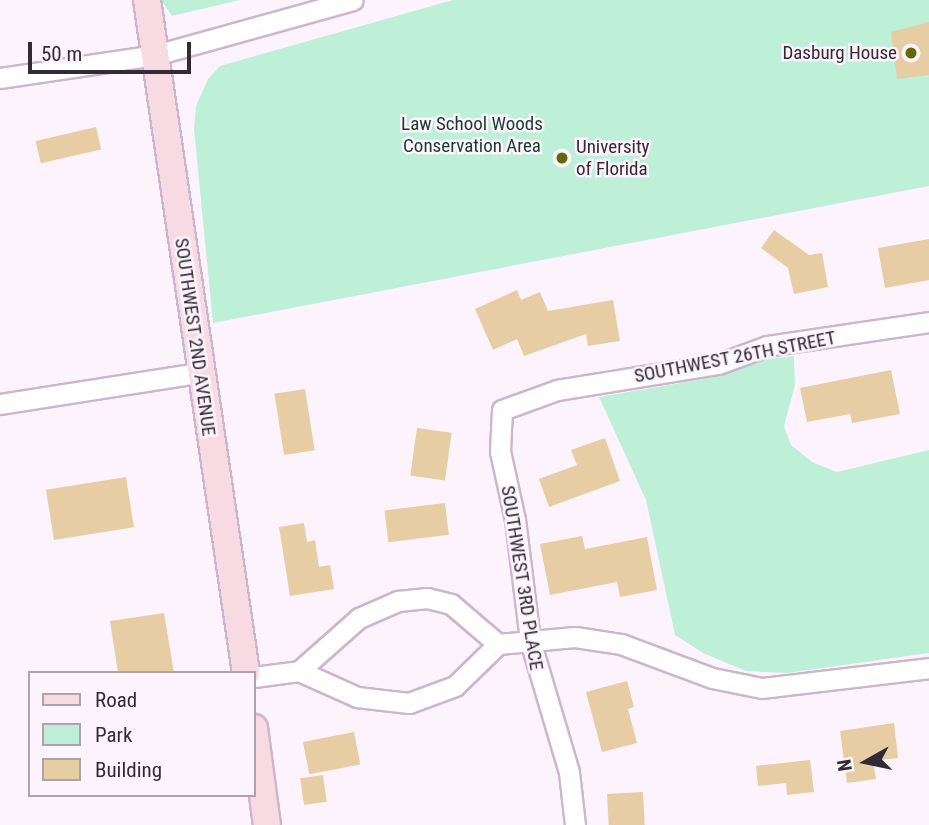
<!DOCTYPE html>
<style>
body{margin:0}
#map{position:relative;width:929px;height:825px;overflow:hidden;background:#fcf3fc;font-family:"Roboto Condensed",sans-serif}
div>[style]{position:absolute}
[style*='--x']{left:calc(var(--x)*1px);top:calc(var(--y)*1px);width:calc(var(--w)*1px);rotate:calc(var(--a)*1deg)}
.green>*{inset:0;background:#bdf0d6}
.building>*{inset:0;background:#e7cda3;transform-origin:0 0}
.roads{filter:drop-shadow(2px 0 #ccb6cd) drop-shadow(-2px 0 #ccb6cd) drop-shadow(0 2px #ccb6cd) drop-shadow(0 -2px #ccb6cd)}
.minor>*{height:19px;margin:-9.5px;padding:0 9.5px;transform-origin:9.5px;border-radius:9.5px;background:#fff}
.secondary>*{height:26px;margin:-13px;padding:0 13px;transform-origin:13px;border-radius:13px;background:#f8dbe2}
.dots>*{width:19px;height:19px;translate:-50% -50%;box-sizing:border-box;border:4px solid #fcf3fc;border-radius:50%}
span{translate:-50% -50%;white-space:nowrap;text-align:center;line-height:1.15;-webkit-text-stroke:5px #fcf3fc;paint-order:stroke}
.poi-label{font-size:19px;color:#332b34}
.right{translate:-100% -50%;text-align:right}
.left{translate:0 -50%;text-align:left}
.park-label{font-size:19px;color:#153e2d}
.street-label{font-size:19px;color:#332b34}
.legend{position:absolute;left:28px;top:671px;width:228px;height:126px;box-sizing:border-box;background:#fcf3fc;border:2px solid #aca3ac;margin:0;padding:9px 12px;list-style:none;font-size:21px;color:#332b34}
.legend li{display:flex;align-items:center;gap:14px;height:35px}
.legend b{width:35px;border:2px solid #aca3ac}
.north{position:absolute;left:831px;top:727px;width:70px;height:70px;-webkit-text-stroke:5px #fcf3fc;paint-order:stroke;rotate:261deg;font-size:19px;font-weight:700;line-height:28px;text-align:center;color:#332b34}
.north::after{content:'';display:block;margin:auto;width:24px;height:32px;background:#332b34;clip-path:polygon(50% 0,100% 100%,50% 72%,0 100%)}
.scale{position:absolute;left:28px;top:42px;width:163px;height:32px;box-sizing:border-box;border:4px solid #332b34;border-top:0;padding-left:9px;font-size:21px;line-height:24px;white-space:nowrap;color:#332b34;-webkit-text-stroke:5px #fcf3fc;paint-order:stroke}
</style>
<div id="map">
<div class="green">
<i style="clip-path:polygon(161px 0,240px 0,172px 16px)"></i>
<i style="clip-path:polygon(453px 0,929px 0,929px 186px,213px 323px,194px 129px,196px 106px,208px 79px,220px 66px)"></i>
<i style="clip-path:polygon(794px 356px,795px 385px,784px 426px,791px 445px,812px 462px,837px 472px,929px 450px,929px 653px,787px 673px,746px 671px,703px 653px,675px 635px,646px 500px,599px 397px,704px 379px,765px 359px)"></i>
</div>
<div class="building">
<i style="clip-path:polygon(929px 22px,929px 75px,897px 79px,891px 32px)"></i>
<i style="left:96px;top:127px;width:23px;height:62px;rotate:77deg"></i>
<i style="clip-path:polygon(774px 230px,809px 255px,822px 253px,828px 287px,794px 294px,788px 268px,761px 248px)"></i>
<i style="clip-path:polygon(929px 239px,929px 280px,885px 288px,878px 248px)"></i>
<i style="clip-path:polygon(517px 290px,521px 300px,540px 292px,548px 311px,613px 300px,620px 341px,588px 346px,586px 334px,524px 356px,517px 339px,493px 350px,475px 309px)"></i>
<i style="clip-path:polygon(891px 370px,900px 414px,852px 423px,850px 414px,807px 422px,800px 388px)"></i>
<i style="left:305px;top:389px;width:62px;height:31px;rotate:81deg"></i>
<i style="left:417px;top:428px;width:35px;height:48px;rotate:8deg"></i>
<i style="clip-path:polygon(605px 438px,620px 481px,549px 507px,539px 479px,577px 465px,571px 450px)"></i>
<i style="left:126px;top:477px;width:51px;height:81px;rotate:81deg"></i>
<i style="left:445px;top:503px;width:32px;height:61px;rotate:83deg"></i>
<i style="clip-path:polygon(304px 523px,307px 542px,315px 540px,319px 567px,330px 565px,334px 589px,290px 596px,279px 527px)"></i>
<i style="clip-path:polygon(582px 536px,585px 549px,647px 537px,657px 590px,620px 597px,617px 582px,550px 595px,540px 544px)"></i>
<i style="clip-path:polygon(164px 613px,174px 673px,118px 673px,110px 621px)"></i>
<i style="clip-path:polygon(627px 681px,634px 707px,628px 709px,637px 743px,602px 752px,586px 692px)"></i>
<i style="clip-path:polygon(894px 723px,898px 758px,873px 761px,876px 779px,847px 783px,840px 731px)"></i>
<i style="left:354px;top:732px;width:33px;height:52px;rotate:79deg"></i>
<i style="clip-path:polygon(810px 760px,814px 792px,787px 795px,786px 783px,758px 786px,756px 766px)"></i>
<i style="left:323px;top:775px;width:27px;height:23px;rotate:82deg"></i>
<i style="left:643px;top:792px;width:33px;height:36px;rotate:87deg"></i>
</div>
<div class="roads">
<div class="minor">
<i style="--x:0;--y:78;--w:157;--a:-8.4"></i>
<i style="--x:155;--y:55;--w:205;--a:-15.5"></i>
<i style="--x:0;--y:404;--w:201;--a:-8.9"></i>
<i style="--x:299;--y:671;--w:80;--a:-41.5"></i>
<i style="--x:359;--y:618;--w:43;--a:-23.6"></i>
<i style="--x:398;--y:601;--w:29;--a:-6"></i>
<i style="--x:427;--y:598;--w:25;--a:14"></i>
<i style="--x:451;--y:604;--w:62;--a:40.4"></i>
<i style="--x:254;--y:677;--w:45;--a:-7.6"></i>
<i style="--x:299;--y:671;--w:64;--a:24.1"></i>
<i style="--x:357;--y:697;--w:52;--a:6.6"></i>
<i style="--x:409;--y:703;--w:49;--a:-20.3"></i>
<i style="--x:455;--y:686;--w:60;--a:-44.3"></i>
<i style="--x:498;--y:644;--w:77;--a:-5.2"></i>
<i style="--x:575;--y:637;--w:47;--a:8.7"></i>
<i style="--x:621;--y:644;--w:97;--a:20.5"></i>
<i style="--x:712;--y:678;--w:51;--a:11.3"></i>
<i style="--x:762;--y:688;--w:168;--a:-6.8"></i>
<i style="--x:575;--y:825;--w:53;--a:-96.5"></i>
<i style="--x:569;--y:772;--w:138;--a:-106.5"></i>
<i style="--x:530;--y:640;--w:121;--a:-97.1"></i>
<i style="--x:515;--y:520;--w:71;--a:-102.3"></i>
<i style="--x:500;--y:451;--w:41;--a:-87.2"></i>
<i style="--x:502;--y:410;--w:59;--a:-20"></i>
<i style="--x:557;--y:390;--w:163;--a:-9.2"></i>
<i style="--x:718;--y:364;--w:52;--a:-20.2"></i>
<i style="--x:767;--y:346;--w:164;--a:-8.4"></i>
</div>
<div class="secondary">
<i style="--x:147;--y:0;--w:680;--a:81.63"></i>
<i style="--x:254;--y:728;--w:98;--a:82.4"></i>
</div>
</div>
<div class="dots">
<i style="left:911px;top:53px;background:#646807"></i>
<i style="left:562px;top:158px;background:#646807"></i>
</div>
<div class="poi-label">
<span class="right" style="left:897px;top:53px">Dasburg House</span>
<span class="left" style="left:576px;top:158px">University<br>of Florida</span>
</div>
<div class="park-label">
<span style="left:472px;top:135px">Law School Woods<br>Conservation Area</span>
</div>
<div class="street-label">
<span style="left:195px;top:337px;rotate:82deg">SOUTHWEST 2ND AVENUE</span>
<span style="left:735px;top:357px;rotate:-11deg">SOUTHWEST 26TH STREET</span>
<span style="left:522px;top:578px;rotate:81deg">SOUTHWEST 3RD PLACE</span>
</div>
<ul class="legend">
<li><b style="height:9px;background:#f8dbe2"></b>Road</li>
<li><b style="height:19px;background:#bdf0d6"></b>Park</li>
<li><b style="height:19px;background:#e7cda3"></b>Building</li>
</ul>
<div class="north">N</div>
<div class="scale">50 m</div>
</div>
